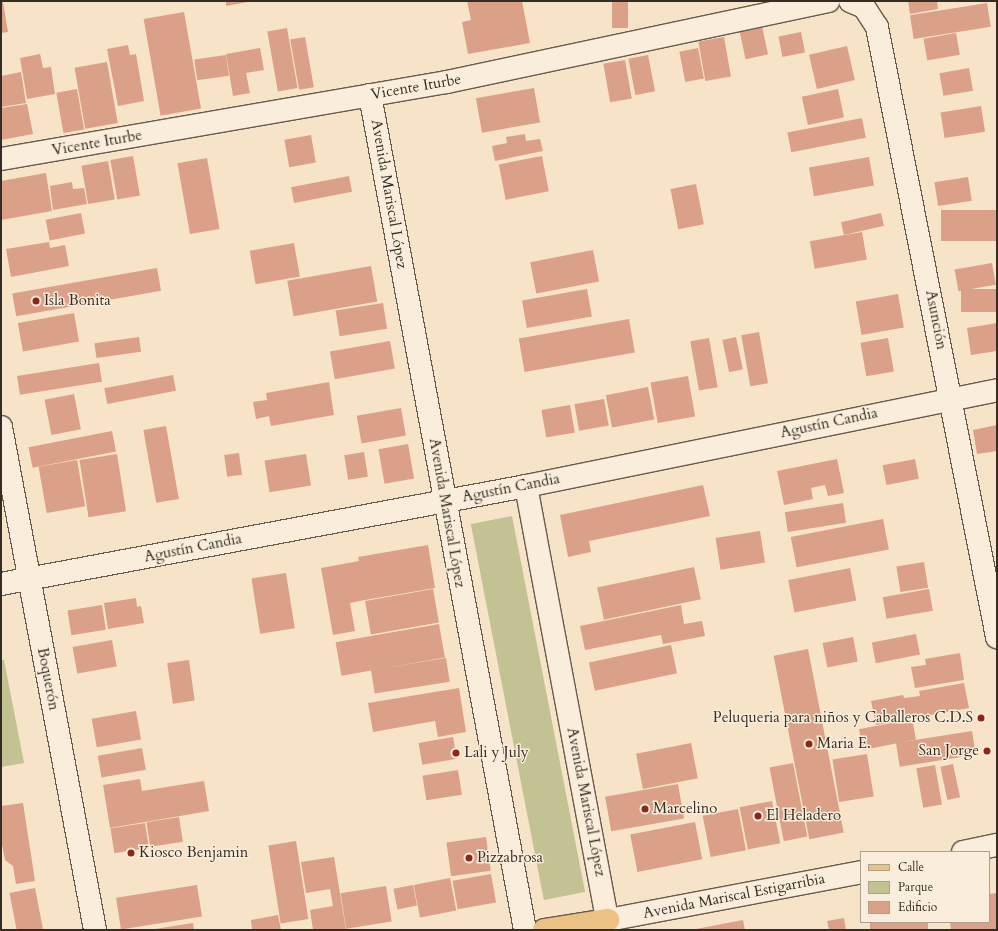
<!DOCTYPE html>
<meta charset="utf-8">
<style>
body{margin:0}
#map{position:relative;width:998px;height:931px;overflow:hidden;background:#f7e3c8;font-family:Cardo,serif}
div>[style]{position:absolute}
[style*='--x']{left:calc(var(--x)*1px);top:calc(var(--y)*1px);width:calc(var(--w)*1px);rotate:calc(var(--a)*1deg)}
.green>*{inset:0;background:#c2c293;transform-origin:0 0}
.building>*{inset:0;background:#dba188;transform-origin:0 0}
.roads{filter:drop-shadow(1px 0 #665a4c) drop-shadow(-1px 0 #665a4c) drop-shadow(0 1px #665a4c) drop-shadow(0 -1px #665a4c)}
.minor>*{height:22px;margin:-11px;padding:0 11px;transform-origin:11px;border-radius:11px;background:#faeddb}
.major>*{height:22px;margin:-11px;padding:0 11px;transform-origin:11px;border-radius:11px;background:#ecc284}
.dots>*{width:11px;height:11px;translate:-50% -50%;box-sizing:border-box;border:2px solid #faeddb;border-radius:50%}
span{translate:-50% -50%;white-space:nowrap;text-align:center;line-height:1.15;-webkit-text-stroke:3px #faeddb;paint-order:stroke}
.street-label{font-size:15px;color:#352d23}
.poi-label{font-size:15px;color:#352d23}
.left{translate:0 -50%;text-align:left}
.right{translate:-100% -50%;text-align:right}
.frame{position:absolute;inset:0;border:2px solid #352d23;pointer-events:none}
.legend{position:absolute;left:860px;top:851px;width:130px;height:72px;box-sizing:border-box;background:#faeddb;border:1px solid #aba091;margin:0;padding:5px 7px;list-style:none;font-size:12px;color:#352d23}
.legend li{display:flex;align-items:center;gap:8px;height:20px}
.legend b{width:20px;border:1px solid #aba091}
</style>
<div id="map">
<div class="green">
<i style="left:512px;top:516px;width:383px;height:42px;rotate:79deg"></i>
<i style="clip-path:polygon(1px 660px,4px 660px,24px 763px,1px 767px)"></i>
</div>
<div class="building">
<i style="clip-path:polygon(226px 1px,248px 1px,248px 2px,226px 6px)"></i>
<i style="clip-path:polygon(467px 1px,522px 1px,530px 43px,468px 54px,462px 22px,471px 20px)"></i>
<i style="left:612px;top:1px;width:16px;height:27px"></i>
<i style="clip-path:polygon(908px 1px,937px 1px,938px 9px,910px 14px)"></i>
<i style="clip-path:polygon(3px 2px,8px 32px,1px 33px,1px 3px)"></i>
<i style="left:987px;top:3px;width:24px;height:78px;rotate:81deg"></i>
<i style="left:184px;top:12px;width:98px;height:41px;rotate:80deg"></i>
<i style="left:762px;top:26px;width:29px;height:23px;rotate:78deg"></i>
<i style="left:287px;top:28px;width:61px;height:20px;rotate:80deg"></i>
<i style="left:801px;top:32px;width:21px;height:23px;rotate:79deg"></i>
<i style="left:956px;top:33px;width:22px;height:33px;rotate:80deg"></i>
<i style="left:305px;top:37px;width:51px;height:15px;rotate:80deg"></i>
<i style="left:724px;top:37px;width:40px;height:26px;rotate:80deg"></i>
<i style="clip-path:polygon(128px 45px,130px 55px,136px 54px,144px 101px,118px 106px,107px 49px)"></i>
<i style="left:847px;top:46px;width:35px;height:39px;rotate:77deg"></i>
<i style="clip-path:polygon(260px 48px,264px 70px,246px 73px,250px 93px,233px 96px,226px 54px)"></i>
<i style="left:698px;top:48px;width:31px;height:19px;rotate:79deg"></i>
<i style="clip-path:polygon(40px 54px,43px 68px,51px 67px,55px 94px,27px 99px,20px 58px)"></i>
<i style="left:226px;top:55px;width:21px;height:32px;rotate:82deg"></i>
<i style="left:648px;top:55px;width:37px;height:20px;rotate:79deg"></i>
<i style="left:625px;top:60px;width:39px;height:22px;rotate:80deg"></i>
<i style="left:107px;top:62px;width:62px;height:33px;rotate:80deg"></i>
<i style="left:969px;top:68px;width:23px;height:30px;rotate:80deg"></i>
<i style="clip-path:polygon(21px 72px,26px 103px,1px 107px,1px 76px)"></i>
<i style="left:534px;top:88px;width:35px;height:59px;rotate:80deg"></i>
<i style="left:77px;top:89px;width:41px;height:21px;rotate:80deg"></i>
<i style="left:838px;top:89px;width:29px;height:37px;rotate:78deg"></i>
<i style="clip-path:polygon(27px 104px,33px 134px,1px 140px,1px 108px)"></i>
<i style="left:981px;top:106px;width:26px;height:41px;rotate:81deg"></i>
<i style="left:862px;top:118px;width:20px;height:76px;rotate:79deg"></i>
<i style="clip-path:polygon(525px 134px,526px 141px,540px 139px,543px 151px,495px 161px,492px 146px,507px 143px,506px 137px)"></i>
<i style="left:311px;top:135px;width:28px;height:27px;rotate:80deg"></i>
<i style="left:133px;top:156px;width:40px;height:23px;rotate:80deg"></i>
<i style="left:542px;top:156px;width:36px;height:44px;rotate:79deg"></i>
<i style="left:869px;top:157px;width:29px;height:61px;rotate:80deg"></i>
<i style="left:207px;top:158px;width:72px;height:30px;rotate:80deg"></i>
<i style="left:108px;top:161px;width:39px;height:27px;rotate:80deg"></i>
<i style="clip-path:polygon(46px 173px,52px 211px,1px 220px,1px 181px)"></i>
<i style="left:349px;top:176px;width:16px;height:59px;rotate:79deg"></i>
<i style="left:968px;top:177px;width:24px;height:34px;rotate:81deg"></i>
<i style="clip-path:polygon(72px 182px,73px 189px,84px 188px,87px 204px,53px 210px,50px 186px)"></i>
<i style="left:696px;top:184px;width:41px;height:26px;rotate:79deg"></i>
<i style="left:997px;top:210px;width:31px;height:56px;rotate:90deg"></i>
<i style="left:81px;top:213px;width:21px;height:36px;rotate:79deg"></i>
<i style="left:881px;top:213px;width:13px;height:41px;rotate:77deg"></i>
<i style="left:862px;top:232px;width:28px;height:53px;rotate:80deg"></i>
<i style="clip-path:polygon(49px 242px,50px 248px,65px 245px,69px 266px,11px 277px,6px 249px)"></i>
<i style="left:294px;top:243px;width:34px;height:45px;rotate:80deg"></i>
<i style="left:593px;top:250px;width:32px;height:64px;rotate:79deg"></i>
<i style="left:992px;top:263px;width:22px;height:38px;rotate:80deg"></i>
<i style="left:371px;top:266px;width:36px;height:85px;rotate:80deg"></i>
<i style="left:157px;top:268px;width:23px;height:147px;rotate:80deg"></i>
<i style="left:587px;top:289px;width:28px;height:66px;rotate:80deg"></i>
<i style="left:997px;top:289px;width:23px;height:36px;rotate:90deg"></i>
<i style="left:898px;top:294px;width:34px;height:43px;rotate:80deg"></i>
<i style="left:383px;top:303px;width:26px;height:48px;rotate:81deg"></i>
<i style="left:74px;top:313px;width:29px;height:57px;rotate:80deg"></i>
<i style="left:629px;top:319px;width:34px;height:112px;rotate:80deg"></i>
<i style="clip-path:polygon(997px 323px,997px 351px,971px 355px,967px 328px)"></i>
<i style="left:759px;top:332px;width:52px;height:18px;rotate:80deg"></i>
<i style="left:139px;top:337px;width:15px;height:45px;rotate:82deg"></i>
<i style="left:736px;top:337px;width:33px;height:14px;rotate:78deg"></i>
<i style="left:709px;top:338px;width:50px;height:19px;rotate:80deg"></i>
<i style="left:888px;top:338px;width:34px;height:28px;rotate:80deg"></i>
<i style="left:390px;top:341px;width:28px;height:61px;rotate:80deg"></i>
<i style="left:99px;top:363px;width:19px;height:83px;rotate:81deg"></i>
<i style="left:173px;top:375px;width:16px;height:70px;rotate:79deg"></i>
<i style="left:688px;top:376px;width:41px;height:38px;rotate:80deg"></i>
<i style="clip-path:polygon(329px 382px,334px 415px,271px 426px,269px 416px,256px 419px,253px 402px,267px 400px,266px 393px)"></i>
<i style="left:648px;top:387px;width:33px;height:43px;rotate:79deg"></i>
<i style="left:74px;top:394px;width:36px;height:30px;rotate:79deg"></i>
<i style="left:604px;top:399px;width:27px;height:30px;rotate:80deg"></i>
<i style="left:570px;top:405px;width:28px;height:29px;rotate:80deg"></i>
<i style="left:401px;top:408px;width:28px;height:45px;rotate:80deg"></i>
<i style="clip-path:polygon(997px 425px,997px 451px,977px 454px,973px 430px)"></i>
<i style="left:166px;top:426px;width:74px;height:23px;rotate:80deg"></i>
<i style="left:112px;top:431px;width:21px;height:85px;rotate:79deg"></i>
<i style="left:408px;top:444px;width:35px;height:30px;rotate:80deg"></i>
<i style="left:364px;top:452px;width:25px;height:20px;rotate:81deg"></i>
<i style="left:239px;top:453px;width:22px;height:15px;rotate:82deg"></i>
<i style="left:117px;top:454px;width:58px;height:38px;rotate:81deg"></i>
<i style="left:306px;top:454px;width:32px;height:42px;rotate:81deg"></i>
<i style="clip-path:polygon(837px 459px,844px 493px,828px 496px,825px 485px,811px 488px,813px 499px,784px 505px,777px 471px)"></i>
<i style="left:915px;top:459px;width:20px;height:33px;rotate:79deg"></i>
<i style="left:77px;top:460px;width:47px;height:39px;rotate:80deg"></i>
<i style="clip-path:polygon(703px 485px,710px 516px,589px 541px,591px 552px,568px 557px,560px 515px)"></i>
<i style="left:843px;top:503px;width:20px;height:59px;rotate:81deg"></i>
<i style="left:883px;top:519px;width:31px;height:94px;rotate:79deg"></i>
<i style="left:760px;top:531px;width:32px;height:45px;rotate:81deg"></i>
<i style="clip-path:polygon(428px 545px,435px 588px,365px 600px,362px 583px,365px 600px,350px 603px,355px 631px,333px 635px,321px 568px,359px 561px,358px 557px)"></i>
<i style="left:924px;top:562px;width:26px;height:28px;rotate:81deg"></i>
<i style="left:694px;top:567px;width:33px;height:99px;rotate:78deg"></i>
<i style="left:850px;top:568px;width:33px;height:63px;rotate:79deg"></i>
<i style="left:286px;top:573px;width:56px;height:35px;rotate:81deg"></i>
<i style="left:433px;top:589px;width:34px;height:69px;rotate:80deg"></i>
<i style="left:929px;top:589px;width:22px;height:47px;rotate:80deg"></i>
<i style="clip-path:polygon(136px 598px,137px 607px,141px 606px,144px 623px,108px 629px,104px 603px)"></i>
<i style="left:102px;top:605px;width:25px;height:35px;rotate:81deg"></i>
<i style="clip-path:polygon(681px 605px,684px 624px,702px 621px,705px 636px,663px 644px,661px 635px,585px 650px,580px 626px)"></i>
<i style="left:439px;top:624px;width:34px;height:105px;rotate:80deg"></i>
<i style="left:916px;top:634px;width:21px;height:45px;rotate:79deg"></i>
<i style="left:853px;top:637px;width:25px;height:31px;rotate:79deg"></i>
<i style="left:112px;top:640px;width:27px;height:40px;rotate:80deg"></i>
<i style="left:671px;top:645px;width:29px;height:84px;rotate:78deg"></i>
<i style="left:808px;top:649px;width:187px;height:35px;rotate:79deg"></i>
<i style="clip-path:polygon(960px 653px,964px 680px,915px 688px,911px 667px,926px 665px,925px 659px)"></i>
<i style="left:446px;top:658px;width:24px;height:76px;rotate:81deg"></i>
<i style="left:189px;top:660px;width:41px;height:22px;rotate:82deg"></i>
<i style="clip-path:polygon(964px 683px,969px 708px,876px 725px,871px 701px,903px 695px,904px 698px,920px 696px,919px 691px)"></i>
<i style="clip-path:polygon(459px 688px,466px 732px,438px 737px,435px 721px,373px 732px,368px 703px)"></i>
<i style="left:136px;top:711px;width:29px;height:45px;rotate:80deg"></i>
<i style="left:912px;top:719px;width:21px;height:54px;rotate:79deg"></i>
<i style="left:972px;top:731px;width:24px;height:77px;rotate:81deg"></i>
<i style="left:453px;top:737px;width:22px;height:35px;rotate:80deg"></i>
<i style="left:691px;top:743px;width:36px;height:56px;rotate:79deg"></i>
<i style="left:142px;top:748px;width:22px;height:45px;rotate:80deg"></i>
<i style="left:867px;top:754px;width:43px;height:35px;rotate:81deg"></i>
<i style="left:793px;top:763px;width:75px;height:24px;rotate:79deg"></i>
<i style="left:953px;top:764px;width:34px;height:13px;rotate:78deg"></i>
<i style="left:935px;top:765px;width:40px;height:19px;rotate:80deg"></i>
<i style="left:458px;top:770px;width:25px;height:36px;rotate:81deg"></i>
<i style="clip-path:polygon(140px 779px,142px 791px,204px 781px,209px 811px,110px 828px,103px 785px)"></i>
<i style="left:678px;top:784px;width:35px;height:74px;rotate:80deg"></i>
<i style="left:772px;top:801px;width:43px;height:33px;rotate:79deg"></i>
<i style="clip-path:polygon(23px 803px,35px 881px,16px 884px,13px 866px,5px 860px,1px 839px,1px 806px)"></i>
<i style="left:738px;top:809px;width:42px;height:36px;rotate:79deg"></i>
<i style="left:179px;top:817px;width:25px;height:33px;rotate:81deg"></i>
<i style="left:695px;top:822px;width:38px;height:66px;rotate:79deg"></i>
<i style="left:145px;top:823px;width:25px;height:35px;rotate:81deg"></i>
<i style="left:486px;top:837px;width:34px;height:40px;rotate:82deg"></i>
<i style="left:296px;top:841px;width:79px;height:28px;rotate:81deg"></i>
<i style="clip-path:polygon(334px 857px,346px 930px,313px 930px,310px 910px,333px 906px,330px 889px,306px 893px,301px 862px)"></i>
<i style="left:491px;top:874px;width:29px;height:39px;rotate:80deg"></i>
<i style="left:450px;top:878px;width:33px;height:37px;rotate:79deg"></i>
<i style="left:197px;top:885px;width:32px;height:82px;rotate:81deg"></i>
<i style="left:413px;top:885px;width:21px;height:20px;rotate:79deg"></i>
<i style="left:386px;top:886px;width:36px;height:46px;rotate:81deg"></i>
<i style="left:35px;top:888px;width:43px;height:26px;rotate:79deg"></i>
<i style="clip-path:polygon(997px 893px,997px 930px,951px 930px,950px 922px,989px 922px,989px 894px)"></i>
<i style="clip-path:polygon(278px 915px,281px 930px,252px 930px,251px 920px)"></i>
<i style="clip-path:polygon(844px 918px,846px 930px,829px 930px,827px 921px)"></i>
<i style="clip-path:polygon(743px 920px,745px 930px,696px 930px,696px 929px)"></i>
<i style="left:870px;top:922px;width:58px;height:8px"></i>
<i style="clip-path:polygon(193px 923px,194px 930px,155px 930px,155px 929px)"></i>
</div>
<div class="roads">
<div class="minor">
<i style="--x:850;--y:1;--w:15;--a:23"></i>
<i style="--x:864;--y:7;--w:24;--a:57"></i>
<i style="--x:877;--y:27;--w:622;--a:78.87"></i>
<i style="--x:370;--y:95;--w:849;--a:79.48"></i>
<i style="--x:1;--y:159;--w:453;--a:-9.8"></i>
<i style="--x:447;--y:82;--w:390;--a:-12"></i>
<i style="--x:1;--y:427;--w:512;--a:79.41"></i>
<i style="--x:526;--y:486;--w:452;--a:79.4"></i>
<i style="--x:1;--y:584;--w:534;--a:-10.57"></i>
<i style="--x:526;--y:486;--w:481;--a:-11.5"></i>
<i style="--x:963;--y:852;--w:35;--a:-12"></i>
<i style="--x:608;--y:920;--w:258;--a:-10.7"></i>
</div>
<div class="major">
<i style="--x:544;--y:930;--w:65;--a:-8.9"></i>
</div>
</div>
<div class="dots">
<i style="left:36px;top:301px;background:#8f2418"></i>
<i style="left:981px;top:718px;background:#8f2418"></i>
<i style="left:809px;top:744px;background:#8f2418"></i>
<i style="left:987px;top:751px;background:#8f2418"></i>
<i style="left:456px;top:753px;background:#8f2418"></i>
<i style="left:645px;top:809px;background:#8f2418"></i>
<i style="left:758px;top:816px;background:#8f2418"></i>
<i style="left:131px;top:853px;background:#8f2418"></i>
<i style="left:469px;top:858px;background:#8f2418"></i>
</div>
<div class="street-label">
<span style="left:416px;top:87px;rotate:-10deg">Vicente Iturbe</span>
<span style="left:97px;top:143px;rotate:-10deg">Vicente Iturbe</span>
<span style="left:389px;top:194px;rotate:80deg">Avenida Mariscal López</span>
<span style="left:936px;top:320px;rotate:79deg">Asunción</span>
<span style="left:829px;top:423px;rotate:-12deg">Agustín Candia</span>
<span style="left:511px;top:488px;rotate:-11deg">Agustín Candia</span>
<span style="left:447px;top:513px;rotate:80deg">Avenida Mariscal López</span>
<span style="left:193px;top:548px;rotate:-11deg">Agustín Candia</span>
<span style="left:48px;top:679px;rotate:79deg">Boquerón</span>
<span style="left:586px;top:802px;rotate:79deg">Avenida Mariscal López</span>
<span style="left:734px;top:896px;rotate:-11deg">Avenida Mariscal Estigarribia</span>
</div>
<div class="poi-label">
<span class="left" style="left:44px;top:301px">Isla Bonita</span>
<span class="right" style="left:973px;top:718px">Peluqueria para niños y Caballeros C.D.S</span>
<span class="left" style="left:817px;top:744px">Maria E.</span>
<span class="right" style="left:979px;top:751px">San Jorge</span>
<span class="left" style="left:464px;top:753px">Lali y July</span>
<span class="left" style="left:653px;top:809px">Marcelino</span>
<span class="left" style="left:766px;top:816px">El Heladero</span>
<span class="left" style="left:139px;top:853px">Kiosco Benjamin</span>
<span class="left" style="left:477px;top:858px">Pizzabrosa</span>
</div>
<div class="frame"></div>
<ul class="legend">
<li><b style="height:5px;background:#ecc284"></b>Calle</li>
<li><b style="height:11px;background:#c2c293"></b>Parque</li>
<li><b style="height:11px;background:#dba188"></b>Edificio</li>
</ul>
</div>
